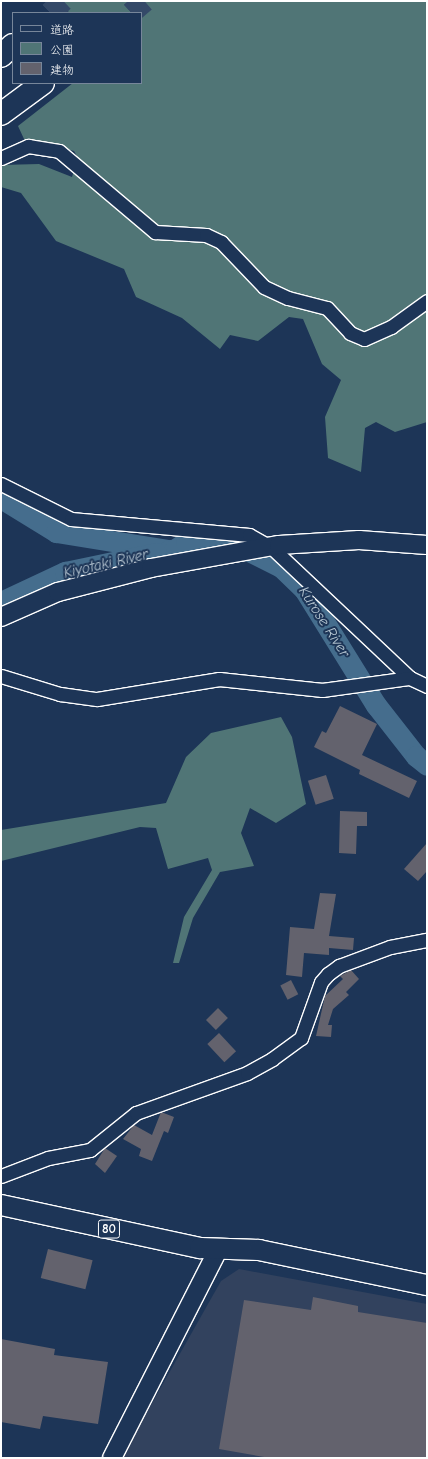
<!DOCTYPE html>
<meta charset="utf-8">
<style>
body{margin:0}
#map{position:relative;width:428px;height:1459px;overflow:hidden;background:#1d3557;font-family:"Comic Neue","Klee One",sans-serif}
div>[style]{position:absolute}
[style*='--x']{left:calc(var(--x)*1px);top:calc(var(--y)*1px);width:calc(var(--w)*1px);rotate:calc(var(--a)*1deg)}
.built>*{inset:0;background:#32425e}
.green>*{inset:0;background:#507576}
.river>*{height:21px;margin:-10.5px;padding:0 10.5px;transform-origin:10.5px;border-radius:10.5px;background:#456d8d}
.building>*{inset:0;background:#63626d;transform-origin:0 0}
.highway-tunnel>*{height:22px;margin-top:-11px;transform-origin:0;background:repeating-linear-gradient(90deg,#344968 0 22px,transparent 0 33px)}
.roads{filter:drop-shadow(1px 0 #fff) drop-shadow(-1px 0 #fff) drop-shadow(0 1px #fff) drop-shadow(0 -1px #fff)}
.street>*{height:13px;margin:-6.5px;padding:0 6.5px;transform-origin:6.5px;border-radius:6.5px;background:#1d3557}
.secondary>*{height:18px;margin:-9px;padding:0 9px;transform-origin:9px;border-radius:9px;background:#1d3557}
.primary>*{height:20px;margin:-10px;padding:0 10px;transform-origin:10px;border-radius:10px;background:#1d3557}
.highway>*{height:22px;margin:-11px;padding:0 11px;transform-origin:11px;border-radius:11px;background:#1d3557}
span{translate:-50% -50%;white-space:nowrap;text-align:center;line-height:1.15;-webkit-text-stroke:4px #1d3557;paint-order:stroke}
.shield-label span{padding:1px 3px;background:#1d3557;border:1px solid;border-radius:3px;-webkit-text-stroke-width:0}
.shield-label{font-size:13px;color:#fff;font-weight:700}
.water-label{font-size:15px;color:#b5c5d1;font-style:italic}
.frame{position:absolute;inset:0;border:2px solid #fff;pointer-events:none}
.legend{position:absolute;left:12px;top:12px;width:130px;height:72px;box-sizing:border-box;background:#1d3557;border:1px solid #77869a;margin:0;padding:5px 7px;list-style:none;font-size:12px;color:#fff}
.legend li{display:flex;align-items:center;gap:8px;height:20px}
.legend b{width:20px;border:1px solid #77869a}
</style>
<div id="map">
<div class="built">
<i style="clip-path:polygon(239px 1269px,427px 1304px,427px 1458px,121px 1458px,221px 1281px)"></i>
</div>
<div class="green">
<i style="clip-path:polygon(48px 1px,427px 1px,427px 422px,395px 432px,376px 422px,365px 428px,361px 472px,328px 458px,325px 417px,341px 380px,322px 364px,303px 319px,289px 317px,258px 341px,230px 335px,220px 349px,182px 318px,136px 297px,124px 269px,56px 241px,21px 193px,1px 187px,1px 165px,39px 164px,72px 177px,78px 158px,74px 151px,24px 139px,18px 126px,73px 83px,141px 83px,141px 13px,69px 12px)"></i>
<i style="clip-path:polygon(281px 717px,292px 737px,306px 804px,276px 823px,250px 808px,241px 833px,254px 866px,220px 872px,193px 918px,179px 963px,173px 963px,184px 917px,212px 870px,208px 858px,168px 869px,156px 828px,140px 827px,1px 861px,1px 830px,166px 803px,186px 757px,211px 733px)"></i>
</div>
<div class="river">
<i style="--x:1;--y:498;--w:65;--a:31.7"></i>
<i style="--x:56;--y:532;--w:114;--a:9.1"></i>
<i style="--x:169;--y:550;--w:5;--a:0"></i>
<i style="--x:174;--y:550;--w:14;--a:-34"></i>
<i style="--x:186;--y:542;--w:33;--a:2"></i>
<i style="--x:219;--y:543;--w:25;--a:12"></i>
<i style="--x:243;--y:548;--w:42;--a:26.6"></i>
<i style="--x:281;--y:567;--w:32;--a:44"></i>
<i style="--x:304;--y:589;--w:137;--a:58.2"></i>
<i style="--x:376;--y:705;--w:65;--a:51.9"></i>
<i style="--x:416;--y:756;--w:14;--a:39"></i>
<i style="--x:1;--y:602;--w:71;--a:-25.1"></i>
<i style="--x:65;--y:572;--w:93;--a:-11.8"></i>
</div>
<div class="building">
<i style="clip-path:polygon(340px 706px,377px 724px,362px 755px,417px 781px,409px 798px,359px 774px,360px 770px,314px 747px,322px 731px,326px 733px)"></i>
<i style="left:326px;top:775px;width:25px;height:19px;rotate:72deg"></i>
<i style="clip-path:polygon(340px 811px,367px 812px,367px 826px,357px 826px,356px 854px,339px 853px)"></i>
<i style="clip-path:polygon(427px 843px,427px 871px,418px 881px,404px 869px)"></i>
<i style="clip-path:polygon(320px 893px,336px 894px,329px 936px,354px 938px,353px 950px,329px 948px,329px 955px,304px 953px,302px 977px,286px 975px,290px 927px,314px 929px)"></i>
<i style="clip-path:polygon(351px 970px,359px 979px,346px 992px,349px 995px,333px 1009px,328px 1025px,332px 1025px,331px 1037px,316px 1036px,325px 996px,343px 979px,340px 976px)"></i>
<i style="left:291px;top:980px;width:16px;height:12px;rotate:63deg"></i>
<i style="left:218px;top:1008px;width:14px;height:17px;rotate:45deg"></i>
<i style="left:219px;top:1033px;width:25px;height:16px;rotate:47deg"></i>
<i style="clip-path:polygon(161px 1112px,174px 1117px,168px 1133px,164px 1131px,152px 1161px,139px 1156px,141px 1149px,123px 1139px,134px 1125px,152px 1135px)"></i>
<i style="clip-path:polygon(105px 1148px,117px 1156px,105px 1173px,95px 1164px)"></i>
<i style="left:48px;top:1249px;width:46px;height:30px;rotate:14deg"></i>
<i style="clip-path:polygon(313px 1297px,358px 1306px,358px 1312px,427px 1323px,427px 1458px,270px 1458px,219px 1449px,244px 1300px,311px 1310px)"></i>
<i style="clip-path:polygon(1px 1339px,55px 1349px,54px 1355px,108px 1362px,98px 1424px,43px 1416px,40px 1429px,1px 1422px)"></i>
</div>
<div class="highway-tunnel">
<i style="--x:50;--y:13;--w:18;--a:-43"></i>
<i style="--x:131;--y:13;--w:18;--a:-41"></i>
</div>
<div class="roads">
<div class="street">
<i style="--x:1;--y:158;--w:30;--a:-24"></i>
<i style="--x:28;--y:146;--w:31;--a:9"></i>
<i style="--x:59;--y:151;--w:126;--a:40.2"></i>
<i style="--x:155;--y:232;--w:51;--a:3.4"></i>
<i style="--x:206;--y:235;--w:17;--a:25"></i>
<i style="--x:221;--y:242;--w:62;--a:46.3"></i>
<i style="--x:264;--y:287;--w:26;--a:25"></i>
<i style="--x:288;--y:298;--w:40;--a:14.4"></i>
<i style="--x:327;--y:308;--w:34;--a:47"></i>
<i style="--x:350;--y:333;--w:15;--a:23"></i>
<i style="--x:364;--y:339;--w:30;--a:-24"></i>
<i style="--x:391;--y:327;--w:44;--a:-35.8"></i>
<i style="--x:1;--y:484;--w:78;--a:26.6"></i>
<i style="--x:71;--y:519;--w:179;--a:5.1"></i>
<i style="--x:249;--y:535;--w:25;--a:29"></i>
<i style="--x:271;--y:547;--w:191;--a:43.3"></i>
<i style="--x:410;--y:678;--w:19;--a:25"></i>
<i style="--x:1;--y:676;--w:62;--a:17"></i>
<i style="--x:60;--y:694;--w:37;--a:8"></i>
<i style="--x:97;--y:699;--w:124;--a:-9.3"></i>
<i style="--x:219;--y:679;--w:104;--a:6.1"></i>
<i style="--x:322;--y:690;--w:89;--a:-7.8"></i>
<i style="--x:1;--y:1176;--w:50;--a:-21"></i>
<i style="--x:48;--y:1158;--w:43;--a:-10.8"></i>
<i style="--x:90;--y:1150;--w:59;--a:-38.8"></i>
<i style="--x:136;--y:1113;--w:118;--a:-19.8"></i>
<i style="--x:247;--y:1073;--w:29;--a:-29"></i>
<i style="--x:272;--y:1059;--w:36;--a:-36"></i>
<i style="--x:301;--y:1038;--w:59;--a:-70.3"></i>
<i style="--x:321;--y:982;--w:11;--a:-49"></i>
<i style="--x:328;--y:974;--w:14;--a:-36"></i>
<i style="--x:339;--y:966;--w:54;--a:-20.4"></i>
<i style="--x:390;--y:947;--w:38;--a:-11"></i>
</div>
<div class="secondary">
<i style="--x:1;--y:617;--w:62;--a:-23.7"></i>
<i style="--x:58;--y:592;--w:96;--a:-14.5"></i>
<i style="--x:151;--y:568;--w:130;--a:-10.2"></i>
<i style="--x:279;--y:545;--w:80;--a:-3.6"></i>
<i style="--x:359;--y:540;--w:68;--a:4.2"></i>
<i style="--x:112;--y:1458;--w:233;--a:-63"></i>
</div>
<div class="primary">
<i style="--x:1;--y:1205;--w:204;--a:12.2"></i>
<i style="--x:200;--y:1248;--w:59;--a:1.9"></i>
<i style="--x:259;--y:1250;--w:172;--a:11.8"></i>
</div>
<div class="highway">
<i style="--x:1;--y:56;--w:16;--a:-43"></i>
<i style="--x:1;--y:114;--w:52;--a:-36.4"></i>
</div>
</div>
<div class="shield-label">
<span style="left:109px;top:1229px">80</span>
</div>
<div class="water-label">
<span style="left:106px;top:564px;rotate:-13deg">Kiyotaki River</span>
<span style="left:324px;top:622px;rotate:57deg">Kurose River</span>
</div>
<div class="frame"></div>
<ul class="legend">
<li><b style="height:5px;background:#1d3557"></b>道路</li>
<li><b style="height:11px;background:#507576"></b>公園</li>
<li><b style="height:11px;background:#63626d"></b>建物</li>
</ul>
</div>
